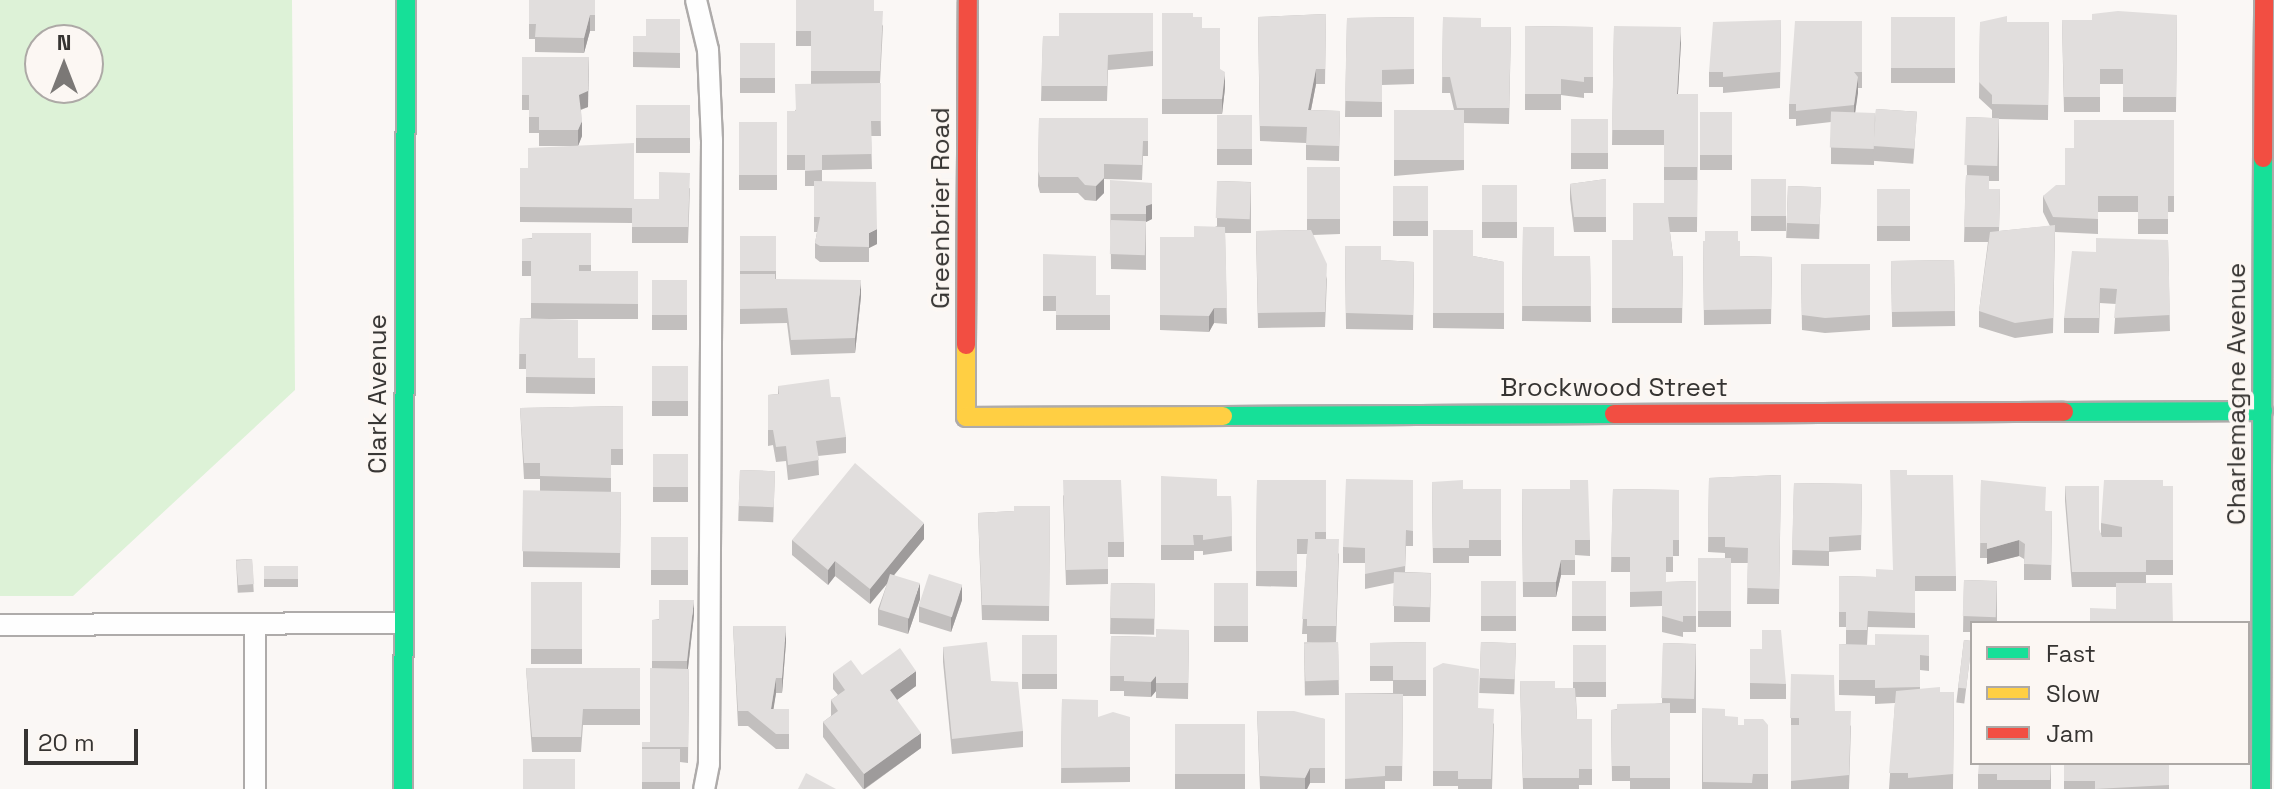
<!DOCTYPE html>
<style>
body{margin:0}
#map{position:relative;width:2274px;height:789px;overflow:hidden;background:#faf7f5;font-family:"Space Grotesk",sans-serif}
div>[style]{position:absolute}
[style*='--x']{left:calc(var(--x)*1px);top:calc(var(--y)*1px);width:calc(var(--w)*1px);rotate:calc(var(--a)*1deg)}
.green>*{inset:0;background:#ddf2d7}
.roads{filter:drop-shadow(2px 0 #aeabaa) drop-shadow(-2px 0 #aeabaa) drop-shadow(0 2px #aeabaa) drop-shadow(0 -2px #aeabaa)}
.lane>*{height:20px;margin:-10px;padding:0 10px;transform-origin:10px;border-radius:10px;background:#fefefe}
.fast>*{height:18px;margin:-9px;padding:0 9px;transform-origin:9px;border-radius:9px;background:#16e098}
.slow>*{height:18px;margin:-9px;padding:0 9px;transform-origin:9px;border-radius:9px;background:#ffcf43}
.jam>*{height:18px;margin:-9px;padding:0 9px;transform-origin:9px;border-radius:9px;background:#f24e42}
.wall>*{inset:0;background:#c2bfbe;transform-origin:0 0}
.shaded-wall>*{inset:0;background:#9e9b9b}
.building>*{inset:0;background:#e1dedd;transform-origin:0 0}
span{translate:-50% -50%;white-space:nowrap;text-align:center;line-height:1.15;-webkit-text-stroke:8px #fcf7f3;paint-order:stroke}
.street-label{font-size:26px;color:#363432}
.legend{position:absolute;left:1970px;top:621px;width:280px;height:144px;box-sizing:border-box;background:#fcf7f3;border:2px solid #ada9a6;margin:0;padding:10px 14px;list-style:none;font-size:24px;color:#363432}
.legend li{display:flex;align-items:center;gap:16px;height:40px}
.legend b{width:40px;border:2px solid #ada9a6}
.north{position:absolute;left:24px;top:24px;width:80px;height:80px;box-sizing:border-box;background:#fcf7f3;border:2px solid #ada9a6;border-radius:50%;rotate:0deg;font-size:22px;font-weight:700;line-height:32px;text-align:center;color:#363432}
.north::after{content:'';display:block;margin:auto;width:28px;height:36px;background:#7b7876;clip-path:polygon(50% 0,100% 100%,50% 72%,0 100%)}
.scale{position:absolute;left:24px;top:729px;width:114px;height:36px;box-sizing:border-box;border:4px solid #363432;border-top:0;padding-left:10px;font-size:24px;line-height:28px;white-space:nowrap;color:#363432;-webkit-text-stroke:6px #fcf7f3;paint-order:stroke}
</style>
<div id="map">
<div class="green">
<i style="clip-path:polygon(evenodd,0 0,292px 0,295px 390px,73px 596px,0 596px,0 0,40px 40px,88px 40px,88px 88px,40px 88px,40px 40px)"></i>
</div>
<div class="roads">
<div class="lane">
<i style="--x:696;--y:0;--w:51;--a:76.5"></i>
<i style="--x:708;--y:50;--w:90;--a:87.5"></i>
<i style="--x:712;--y:140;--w:624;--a:90.28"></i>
<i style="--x:709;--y:764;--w:25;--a:101"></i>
<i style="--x:0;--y:625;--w:403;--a:-0.3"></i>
<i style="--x:255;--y:625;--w:164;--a:90"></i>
</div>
<div class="fast">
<i style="--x:2064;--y:412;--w:199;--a:-0.3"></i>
<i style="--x:1223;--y:416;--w:391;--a:-0.3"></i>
<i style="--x:403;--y:789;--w:789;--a:-89.78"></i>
<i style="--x:2261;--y:789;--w:631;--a:-89.82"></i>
</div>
<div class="slow">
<i style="--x:966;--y:345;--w:72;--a:90"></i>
<i style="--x:966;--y:417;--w:257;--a:-0.2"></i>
</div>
<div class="jam">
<i style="--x:2263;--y:158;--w:158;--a:-89.6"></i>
<i style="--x:966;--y:345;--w:345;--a:-89.7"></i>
<i style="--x:1614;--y:414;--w:450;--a:-0.3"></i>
</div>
</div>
<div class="wall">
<i style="clip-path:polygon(529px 0,595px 0,595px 31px,590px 31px,584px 53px,535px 52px,535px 39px,529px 39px)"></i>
<i style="clip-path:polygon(796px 0,874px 11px,883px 26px,880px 83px,881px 136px,871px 136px,872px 169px,822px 170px,822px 181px,877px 244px,869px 248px,869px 262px,820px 262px,815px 258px,815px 243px,817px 232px,814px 232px,814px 186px,805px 186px,805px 170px,787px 170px,787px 111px,795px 111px,811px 84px,811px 46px,796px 46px)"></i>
<i style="clip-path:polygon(1153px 13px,1153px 66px,1108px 70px,1107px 101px,1041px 101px,1043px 36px,1059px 36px)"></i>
<i style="clip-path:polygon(1162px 13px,1193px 17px,1202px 28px,1220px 69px,1225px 88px,1222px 114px,1162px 114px)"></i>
<i style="clip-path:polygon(1326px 14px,1325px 84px,1316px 84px,1311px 110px,1340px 111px,1339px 161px,1306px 160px,1306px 143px,1260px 141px,1258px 17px)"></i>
<i style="clip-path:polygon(2177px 15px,2176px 112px,2123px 112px,2123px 84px,2100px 84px,2100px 112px,2064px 112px,2062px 20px,2092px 20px)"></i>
<i style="clip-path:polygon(1414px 17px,1414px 84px,1382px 85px,1382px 117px,1345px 117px,1347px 18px)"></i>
<i style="clip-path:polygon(1443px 17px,1481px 27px,1511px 27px,1509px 124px,1464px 123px,1464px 170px,1394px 176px,1394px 110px,1454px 110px,1450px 93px,1442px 93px)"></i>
<i style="left:1891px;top:17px;width:64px;height:66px"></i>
<i style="clip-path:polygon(680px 19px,680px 68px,633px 67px,633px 36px,646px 36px)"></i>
<i style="clip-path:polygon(1781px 20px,1780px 88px,1723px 93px,1723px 87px,1709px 87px,1709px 72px)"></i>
<i style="clip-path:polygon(1862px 21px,1862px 88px,1858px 88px,1855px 114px,1875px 113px,1874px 165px,1831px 164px,1831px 122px,1796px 126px,1796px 119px,1789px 119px,1789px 104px)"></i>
<i style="clip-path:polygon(1980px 22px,2049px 22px,2048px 120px,1999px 119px,1999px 181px,1989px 181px,1989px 189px,2000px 189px,1999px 231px,2050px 226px,2043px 212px,2043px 196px,2065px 185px,2074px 148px,2174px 120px,2174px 212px,2168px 212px,2168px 234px,2138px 234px,2138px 212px,2098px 212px,2098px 234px,2055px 232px,2053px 333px,2015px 338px,1979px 327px,1979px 311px,1988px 242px,1964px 242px,1966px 175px,1967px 175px,1966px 117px,1992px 118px,1992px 110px,1979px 98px)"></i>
<i style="clip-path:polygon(1525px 26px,1593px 27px,1593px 93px,1584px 93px,1584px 98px,1561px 95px,1561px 110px,1525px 110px)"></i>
<i style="clip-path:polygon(1614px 26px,1681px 42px,1678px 94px,1698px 94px,1697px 232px,1670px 232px,1673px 256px,1683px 256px,1682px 323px,1612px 323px,1612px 240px,1633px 240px,1664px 203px,1664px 145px,1612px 145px)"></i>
<i style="left:740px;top:43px;width:35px;height:50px"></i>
<i style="clip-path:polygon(522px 57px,588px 107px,581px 110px,582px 136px,578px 146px,539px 146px,539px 133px,529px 133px,529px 110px,522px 110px)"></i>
<i style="left:690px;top:105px;width:48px;height:54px;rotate:90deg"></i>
<i style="left:1876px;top:109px;width:41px;height:52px;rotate:4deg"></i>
<i style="left:1700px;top:112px;width:32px;height:58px"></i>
<i style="left:1217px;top:115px;width:35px;height:50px"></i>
<i style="clip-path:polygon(1039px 118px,1148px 118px,1148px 156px,1143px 156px,1142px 180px,1104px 179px,1104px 193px,1096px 201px,1085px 200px,1078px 193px,1040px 193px,1038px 186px)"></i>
<i style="left:1571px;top:119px;width:37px;height:50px"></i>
<i style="left:739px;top:122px;width:38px;height:68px"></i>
<i style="clip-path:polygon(1340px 167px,1340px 234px,1313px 235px,1327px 279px,1325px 327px,1258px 328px,1256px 231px,1307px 230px,1307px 168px)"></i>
<i style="clip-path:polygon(520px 168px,634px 199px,659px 199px,690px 188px,688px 243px,632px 243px,632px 223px,520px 222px)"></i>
<i style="clip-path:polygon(1606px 179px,1606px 232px,1574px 232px,1570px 199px,1570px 184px)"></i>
<i style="left:1751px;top:179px;width:35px;height:52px"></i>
<i style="clip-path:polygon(1110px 180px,1152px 219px,1146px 222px,1146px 270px,1111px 269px)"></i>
<i style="clip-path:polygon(1217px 181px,1251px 182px,1251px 233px,1225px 233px,1227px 324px,1214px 323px,1209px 332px,1160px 330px,1160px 237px,1194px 237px,1217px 226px)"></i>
<i style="left:1482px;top:185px;width:35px;height:53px"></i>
<i style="left:1393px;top:186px;width:35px;height:50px"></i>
<i style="left:1788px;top:186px;width:33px;height:52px;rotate:2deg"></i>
<i style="left:1877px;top:189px;width:33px;height:52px"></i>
<i style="clip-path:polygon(1523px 227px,1554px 256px,1590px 256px,1591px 322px,1522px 321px)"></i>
<i style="clip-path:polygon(1433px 230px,1473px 256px,1504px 262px,1504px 329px,1433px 328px)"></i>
<i style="clip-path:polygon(591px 233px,591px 271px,638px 271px,638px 319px,538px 319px,578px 358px,595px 358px,595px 394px,526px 393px,526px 369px,519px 369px,520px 318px,531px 318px,531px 276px,522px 276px,522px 239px)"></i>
<i style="clip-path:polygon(740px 236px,776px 236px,776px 279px,861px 296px,855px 353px,791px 355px,787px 323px,740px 324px)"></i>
<i style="clip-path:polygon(2168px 240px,2170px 331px,2114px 334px,2116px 304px,2100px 303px,2099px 333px,2064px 333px,2064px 318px,2096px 252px)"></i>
<i style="clip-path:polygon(1703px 241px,1738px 241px,1740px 256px,1772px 257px,1771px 324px,1704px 325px)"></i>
<i style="clip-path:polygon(1345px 246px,1381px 260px,1414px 262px,1413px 330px,1346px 329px)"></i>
<i style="clip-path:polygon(1043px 254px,1096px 295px,1110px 295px,1110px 330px,1056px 330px,1056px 311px,1043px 311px)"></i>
<i style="left:1954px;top:260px;width:66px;height:63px;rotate:89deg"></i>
<i style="clip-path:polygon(1801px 264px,1870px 264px,1870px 330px,1825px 333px,1802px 330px)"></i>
<i style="left:652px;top:280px;width:35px;height:50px"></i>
<i style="left:652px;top:366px;width:36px;height:50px"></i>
<i style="clip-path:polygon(778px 386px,831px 397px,846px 437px,846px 453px,818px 456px,819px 475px,788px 480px,786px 461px,776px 462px,773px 445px,768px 446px,768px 395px,778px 394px)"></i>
<i style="clip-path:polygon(623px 406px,623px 465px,611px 465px,611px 492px,621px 492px,620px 568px,523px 567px,523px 494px,595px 493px,540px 491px,540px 479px,524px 479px,520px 408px)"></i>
<i style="left:653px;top:454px;width:35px;height:48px"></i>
<i style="left:740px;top:470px;width:35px;height:51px;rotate:2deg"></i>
<i style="clip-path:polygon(1781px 475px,1779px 604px,1747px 604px,1748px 563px,1731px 563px,1731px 627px,1698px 627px,1698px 558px,1725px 558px,1725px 553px,1708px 552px,1709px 478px)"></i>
<i style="clip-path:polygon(1907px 475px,1956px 576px,1956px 591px,1915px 591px,1915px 628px,1868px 627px,1867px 645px,1875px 645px,1929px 635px,1929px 671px,1920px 670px,1920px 689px,1940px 692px,1954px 692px,1953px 789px,1889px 789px,1895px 703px,1875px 704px,1875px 696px,1839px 695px,1839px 644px,1846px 644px,1846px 627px,1839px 627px,1839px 576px,1876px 577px,1893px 570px)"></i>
<i style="clip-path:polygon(1161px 476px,1217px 496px,1231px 496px,1232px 551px,1203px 555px,1203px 551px,1194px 551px,1194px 560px,1161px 560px)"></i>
<i style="clip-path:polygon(1257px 480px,1326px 480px,1326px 539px,1339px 554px,1336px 642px,1307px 642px,1307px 634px,1302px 634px,1307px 554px,1297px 554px,1297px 587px,1256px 586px)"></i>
<i style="clip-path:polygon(1413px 480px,1413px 546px,1406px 546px,1405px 572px,1431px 573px,1430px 622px,1394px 622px,1394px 583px,1365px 589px,1365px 563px,1343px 563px,1343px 547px)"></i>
<i style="clip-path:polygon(1981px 480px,2046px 511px,2052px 511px,2051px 580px,2024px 580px,2024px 559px,2019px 556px,1987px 564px,1987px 558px,1980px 558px)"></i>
<i style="clip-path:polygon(1432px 482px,1463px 489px,1501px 489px,1501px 556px,1469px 556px,1469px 563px,1433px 563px)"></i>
<i style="clip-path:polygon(1794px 483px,1862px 484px,1861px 550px,1829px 552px,1829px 566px,1792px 565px)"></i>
<i style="clip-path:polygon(2065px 486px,2101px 534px,2101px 523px,2163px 486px,2173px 486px,2173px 575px,2146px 575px,2146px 583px,2116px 609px,2116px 587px,2072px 587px,2065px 501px)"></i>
<i style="clip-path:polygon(1522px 489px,1590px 540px,1590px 556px,1575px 555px,1575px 575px,1561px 575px,1556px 597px,1523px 597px)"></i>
<i style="clip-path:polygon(1613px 489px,1679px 490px,1679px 556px,1673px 556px,1673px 572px,1666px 572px,1666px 582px,1696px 581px,1696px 632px,1683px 632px,1683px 637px,1662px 632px,1662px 606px,1630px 607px,1630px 572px,1611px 572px)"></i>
<i style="clip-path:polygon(1063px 495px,1124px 542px,1124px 557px,1108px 557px,1108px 584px,1066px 585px)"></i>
<i style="clip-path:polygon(1050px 506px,1049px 621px,982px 620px,978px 513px,1014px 511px)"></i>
<i style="left:688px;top:537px;width:48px;height:37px;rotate:90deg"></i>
<i style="clip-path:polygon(924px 539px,894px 575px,920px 599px,908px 634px,878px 625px,878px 609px,887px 584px,870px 604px,835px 576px,828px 585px,792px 555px,792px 540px)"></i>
<i style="left:252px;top:559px;width:33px;height:16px;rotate:87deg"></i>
<i style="left:298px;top:566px;width:21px;height:34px;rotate:90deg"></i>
<i style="clip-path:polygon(1964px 580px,1997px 581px,1997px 623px,1972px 623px,1972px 632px,1963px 632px)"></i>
<i style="left:1481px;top:581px;width:35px;height:50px"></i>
<i style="left:1572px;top:581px;width:34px;height:50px"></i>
<i style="left:531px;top:582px;width:51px;height:82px"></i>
<i style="left:1111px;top:583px;width:44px;height:51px;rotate:1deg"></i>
<i style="left:1214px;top:583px;width:34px;height:59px"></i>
<i style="clip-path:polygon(962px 600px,951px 632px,919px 622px,919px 606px)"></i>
<i style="clip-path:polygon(694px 615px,688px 669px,689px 669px,688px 763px,680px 762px,680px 789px,642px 789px,642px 742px,650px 742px,652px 668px,652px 620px)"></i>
<i style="clip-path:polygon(733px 626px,786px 642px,782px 693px,776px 693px,773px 709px,789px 709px,789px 749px,776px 749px,748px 726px,738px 726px)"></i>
<i style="clip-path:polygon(1189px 630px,1188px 699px,1156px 698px,1156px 691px,1151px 697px,1124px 696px,1124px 691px,1110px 691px,1111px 636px,1156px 637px)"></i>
<i style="left:1022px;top:635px;width:35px;height:54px"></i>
<i style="left:1964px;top:640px;width:8px;height:63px;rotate:7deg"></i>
<i style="left:1338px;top:642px;width:53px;height:34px;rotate:89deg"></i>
<i style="clip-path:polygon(1426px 642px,1426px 696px,1403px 696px,1402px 781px,1385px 781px,1385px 789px,1345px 789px,1345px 693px,1393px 693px,1393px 681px,1370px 681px,1370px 643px)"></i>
<i style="left:1481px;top:642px;width:35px;height:51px;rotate:2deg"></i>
<i style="clip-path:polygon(1663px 643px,1696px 644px,1696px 713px,1670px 713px,1670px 789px,1630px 789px,1630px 781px,1612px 781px,1611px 710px,1662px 703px)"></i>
<i style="clip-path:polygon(1573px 645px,1606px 645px,1606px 697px,1576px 697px,1577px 719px,1592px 719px,1592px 785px,1579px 785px,1579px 789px,1523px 789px,1520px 681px,1555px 688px,1573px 688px)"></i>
<i style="clip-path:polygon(943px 647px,991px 681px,1023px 731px,1023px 747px,952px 754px,943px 662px)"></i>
<i style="clip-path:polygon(1750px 649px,1786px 684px,1786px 699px,1750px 699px)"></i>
<i style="clip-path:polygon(526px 668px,640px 668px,640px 725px,583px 725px,581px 752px,532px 752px)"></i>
<i style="clip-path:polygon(1433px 668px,1478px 708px,1494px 724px,1492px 789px,1458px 789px,1458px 786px,1433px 786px)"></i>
<i style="clip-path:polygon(833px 673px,862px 675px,916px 686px,897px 700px,921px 748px,865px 789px,863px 789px,823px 737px,823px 722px,831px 716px,831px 700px,838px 695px,833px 689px)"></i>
<i style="clip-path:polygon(1791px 674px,1851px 726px,1849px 789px,1791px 789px)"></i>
<i style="clip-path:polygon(1062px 699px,1098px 717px,1130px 717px,1130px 782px,1061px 783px)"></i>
<i style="clip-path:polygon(1702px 708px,1725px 716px,1738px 725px,1768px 725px,1768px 789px,1702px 789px)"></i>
<i style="clip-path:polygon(1257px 711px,1325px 719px,1325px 783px,1310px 783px,1307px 789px,1260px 789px)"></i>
<i style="left:1175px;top:724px;width:70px;height:65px"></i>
<i style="clip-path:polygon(2051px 763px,2051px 789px,1978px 789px,1978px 774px)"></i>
<i style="left:2064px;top:763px;width:105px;height:26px"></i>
</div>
<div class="shaded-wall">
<i style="clip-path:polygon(590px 15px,590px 31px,584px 53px,584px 38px)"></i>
<i style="clip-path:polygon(1681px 27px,1681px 42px,1677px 109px,1677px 94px)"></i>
<i style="clip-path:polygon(589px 57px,588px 107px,579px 110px,579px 95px)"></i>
<i style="clip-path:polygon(1316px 69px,1316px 84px,1308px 125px,1308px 110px)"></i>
<i style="clip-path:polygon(1225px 72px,1225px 88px,1222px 114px,1222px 99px)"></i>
<i style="clip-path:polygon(1858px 77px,1858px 93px,1854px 120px,1854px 105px)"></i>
<i style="clip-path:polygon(582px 121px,582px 136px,578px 146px,578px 130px)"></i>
<i style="clip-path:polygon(1104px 178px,1104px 193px,1096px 201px,1096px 186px)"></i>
<i style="clip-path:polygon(1152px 183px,1152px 219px,1146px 222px,1146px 206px)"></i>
<i style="clip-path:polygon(877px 229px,877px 244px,869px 248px,869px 233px)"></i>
<i style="clip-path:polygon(861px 280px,861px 296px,855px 353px,855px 338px)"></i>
<i style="clip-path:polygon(1214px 308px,1214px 323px,1209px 332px,1209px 316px)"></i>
<i style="clip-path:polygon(924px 523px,924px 539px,870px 604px,870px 589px)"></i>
<i style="clip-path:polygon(2019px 540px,2019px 556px,1987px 564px,1987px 549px)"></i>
<i style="clip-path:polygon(1561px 560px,1561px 575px,1556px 597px,1556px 582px)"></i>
<i style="clip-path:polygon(835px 561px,835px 576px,828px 585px,828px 570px)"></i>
<i style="clip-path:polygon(920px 583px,920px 599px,908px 634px,908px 619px)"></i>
<i style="clip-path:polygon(962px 585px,962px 600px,951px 632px,951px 616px)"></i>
<i style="clip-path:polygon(694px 600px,694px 615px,687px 676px,687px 661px)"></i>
<i style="clip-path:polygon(786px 626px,786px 642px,782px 693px,782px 678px)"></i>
<i style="clip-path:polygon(916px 671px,916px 686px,890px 705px,890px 690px)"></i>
<i style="clip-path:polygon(1156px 676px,1156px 691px,1151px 697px,1151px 682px)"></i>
<i style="clip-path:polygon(776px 678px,776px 693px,771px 725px,771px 709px)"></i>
<i style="clip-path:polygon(921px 733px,921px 748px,864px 789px,864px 774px)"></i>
<i style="clip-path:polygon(1310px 768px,1310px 783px,1307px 789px,1305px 789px,1305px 778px)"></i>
</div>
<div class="building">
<i style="clip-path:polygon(529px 0,595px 0,595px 15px,590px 15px,584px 38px,535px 37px,536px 24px,529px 24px)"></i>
<i style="clip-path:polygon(796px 0,874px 0,874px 11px,883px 11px,880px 71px,811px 71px,811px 31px,796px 31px)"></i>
<i style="clip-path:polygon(2118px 11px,2177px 15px,2176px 97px,2123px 97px,2123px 69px,2100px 69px,2100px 97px,2064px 97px,2062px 20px,2092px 20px,2092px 14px)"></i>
<i style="clip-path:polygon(1059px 13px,1153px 13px,1153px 51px,1108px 55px,1107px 86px,1041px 86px,1043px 36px,1059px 36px)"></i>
<i style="clip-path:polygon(1162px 13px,1193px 13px,1193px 17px,1202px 17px,1202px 28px,1220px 28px,1220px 69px,1225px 72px,1222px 99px,1162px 99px)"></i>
<i style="clip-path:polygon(1326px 14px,1325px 69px,1316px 69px,1308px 110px,1340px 111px,1339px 146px,1306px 145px,1307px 127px,1260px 126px,1258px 17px)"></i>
<i style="clip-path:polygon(2007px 16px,2007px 22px,2049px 22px,2048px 105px,1992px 104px,1992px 95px,1979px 82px,1980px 22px)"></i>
<i style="clip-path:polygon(1414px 17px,1414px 69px,1382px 70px,1382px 102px,1345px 101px,1347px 18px)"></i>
<i style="clip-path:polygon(1443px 17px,1481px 18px,1481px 27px,1511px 27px,1509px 108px,1457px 108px,1450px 77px,1442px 77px)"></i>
<i style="left:1891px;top:17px;width:64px;height:51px"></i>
<i style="clip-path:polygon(646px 19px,680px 19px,680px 53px,633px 52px,633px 36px,646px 36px)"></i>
<i style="clip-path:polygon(1781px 20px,1780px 72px,1723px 77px,1723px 72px,1709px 72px,1713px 22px)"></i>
<i style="clip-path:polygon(1795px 21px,1862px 21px,1862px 72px,1854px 72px,1858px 77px,1854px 105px,1796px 111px,1796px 104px,1789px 104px)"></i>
<i style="clip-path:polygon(1525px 26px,1593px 27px,1593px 77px,1584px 77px,1584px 82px,1561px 79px,1561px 94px,1525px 94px)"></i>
<i style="clip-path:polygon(1614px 26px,1681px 27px,1677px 94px,1698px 94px,1698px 167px,1664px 167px,1664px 130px,1612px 130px)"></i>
<i style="left:740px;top:43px;width:35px;height:35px"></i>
<i style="clip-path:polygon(522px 57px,589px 57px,588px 91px,579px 95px,582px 121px,578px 130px,539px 130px,539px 117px,529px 117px,529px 95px,522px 95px)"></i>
<i style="clip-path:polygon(881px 83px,881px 121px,871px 121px,872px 154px,822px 155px,822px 170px,805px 171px,805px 155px,787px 155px,787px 111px,796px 111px,795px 84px)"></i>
<i style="left:690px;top:105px;width:33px;height:54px;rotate:90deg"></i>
<i style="left:1876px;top:109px;width:41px;height:37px;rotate:4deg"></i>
<i style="left:1394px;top:110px;width:70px;height:50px"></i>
<i style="left:1700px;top:112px;width:32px;height:43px"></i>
<i style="left:1875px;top:113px;width:36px;height:44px;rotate:92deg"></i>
<i style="left:1217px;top:115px;width:35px;height:34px"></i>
<i style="left:1966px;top:117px;width:33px;height:48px;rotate:2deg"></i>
<i style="clip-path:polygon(1039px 118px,1148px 118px,1148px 141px,1143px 141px,1142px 165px,1104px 164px,1104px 178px,1096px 186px,1085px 185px,1078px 177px,1040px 177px,1038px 171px)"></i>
<i style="left:1571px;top:119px;width:37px;height:34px"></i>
<i style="clip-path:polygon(2074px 120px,2174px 120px,2174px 196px,2168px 196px,2168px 219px,2138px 219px,2138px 196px,2098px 196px,2098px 219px,2053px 217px,2043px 196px,2056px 185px,2065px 185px,2065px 148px,2074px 148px)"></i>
<i style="left:739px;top:122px;width:38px;height:53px"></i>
<i style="clip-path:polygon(634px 143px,634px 199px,659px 199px,659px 172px,690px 173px,688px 227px,632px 227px,632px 208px,520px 207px,520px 168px,528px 168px,528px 148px)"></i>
<i style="left:1340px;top:167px;width:52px;height:33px;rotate:90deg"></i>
<i style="clip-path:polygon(1966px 175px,1989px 176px,1989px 189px,2000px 189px,1999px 227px,1964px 227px)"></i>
<i style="clip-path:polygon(1606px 179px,1606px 217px,1574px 217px,1570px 184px)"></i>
<i style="left:1751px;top:179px;width:35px;height:37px"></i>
<i style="clip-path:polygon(1110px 180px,1152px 183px,1152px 204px,1146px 206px,1146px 214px,1110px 214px)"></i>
<i style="clip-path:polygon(1664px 180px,1697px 180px,1697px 217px,1668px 217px,1673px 256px,1683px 256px,1682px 308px,1612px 308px,1612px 240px,1633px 240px,1633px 203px,1664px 203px)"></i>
<i style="clip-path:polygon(814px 181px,876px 182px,877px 229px,869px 233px,869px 247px,820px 246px,815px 243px,820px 217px,814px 217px)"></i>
<i style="left:1217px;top:181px;width:34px;height:37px;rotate:2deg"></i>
<i style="left:1482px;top:185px;width:35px;height:37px"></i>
<i style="left:1393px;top:186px;width:35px;height:35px"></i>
<i style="left:1788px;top:186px;width:33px;height:37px;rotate:2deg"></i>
<i style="left:1877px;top:189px;width:33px;height:37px"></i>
<i style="left:1111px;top:220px;width:35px;height:34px;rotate:2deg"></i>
<i style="clip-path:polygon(2055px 225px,2053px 318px,2015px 323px,1979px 311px,1990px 232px)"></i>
<i style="clip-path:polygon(1194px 226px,1225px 227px,1227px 308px,1214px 308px,1209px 316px,1160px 315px,1160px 237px,1194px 237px)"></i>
<i style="clip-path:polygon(1523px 227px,1554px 227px,1554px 256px,1590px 256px,1591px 306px,1522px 306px)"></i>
<i style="clip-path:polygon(1311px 230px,1327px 264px,1325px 312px,1258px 313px,1256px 231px)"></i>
<i style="clip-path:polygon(1433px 230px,1473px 230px,1473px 256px,1504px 262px,1504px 313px,1433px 313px)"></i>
<i style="left:1705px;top:231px;width:33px;height:10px"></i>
<i style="clip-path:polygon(532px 233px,591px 233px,591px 265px,579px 265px,579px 271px,638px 271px,638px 304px,531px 303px,531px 261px,522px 261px,522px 239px,532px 239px)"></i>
<i style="left:740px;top:236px;width:36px;height:35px"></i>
<i style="clip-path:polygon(2096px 238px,2168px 240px,2170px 315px,2114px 318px,2117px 289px,2100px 288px,2099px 318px,2064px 318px,2072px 251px,2096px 252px)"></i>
<i style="clip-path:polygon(1703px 241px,1740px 241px,1740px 256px,1772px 257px,1771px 309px,1704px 310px)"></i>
<i style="clip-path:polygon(1345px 246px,1381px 246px,1381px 260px,1414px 262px,1413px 315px,1346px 313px)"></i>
<i style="clip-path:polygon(1043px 254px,1096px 256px,1096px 295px,1110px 295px,1110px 315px,1056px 315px,1056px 296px,1043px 296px)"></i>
<i style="left:1954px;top:260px;width:51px;height:63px;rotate:89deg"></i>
<i style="clip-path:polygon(1801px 264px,1870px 264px,1870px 315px,1825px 318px,1802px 315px)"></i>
<i style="clip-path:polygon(740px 274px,775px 274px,775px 279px,861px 280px,855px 338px,791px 340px,787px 308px,740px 309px)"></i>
<i style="left:652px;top:280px;width:35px;height:35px"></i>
<i style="clip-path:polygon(520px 318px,578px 320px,578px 358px,595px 358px,595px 378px,526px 377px,526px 354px,519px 354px)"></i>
<i style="left:652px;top:366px;width:36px;height:35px"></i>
<i style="clip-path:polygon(829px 379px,831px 397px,840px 397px,846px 437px,816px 441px,819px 460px,788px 465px,786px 446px,776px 447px,773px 430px,768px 430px,768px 395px,779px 394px,778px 386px)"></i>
<i style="clip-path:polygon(623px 406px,623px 449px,611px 449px,611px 478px,540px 476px,540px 463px,524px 463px,520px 408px)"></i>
<i style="left:653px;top:454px;width:35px;height:33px"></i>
<i style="clip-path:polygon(855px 463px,924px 523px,870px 589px,835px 561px,828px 570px,792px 540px)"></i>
<i style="left:740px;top:470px;width:35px;height:36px;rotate:2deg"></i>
<i style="clip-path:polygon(1890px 470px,1907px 470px,1907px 475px,1953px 475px,1956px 576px,1915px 576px,1915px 613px,1868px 611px,1867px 630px,1846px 630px,1846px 612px,1839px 612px,1839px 576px,1876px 577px,1876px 569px,1893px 570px)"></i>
<i style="clip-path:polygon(1781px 475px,1779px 589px,1747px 588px,1748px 548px,1725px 547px,1725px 537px,1708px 537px,1709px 478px)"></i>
<i style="clip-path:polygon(1161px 476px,1217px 479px,1217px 496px,1231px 496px,1232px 536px,1203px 540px,1203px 535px,1193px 535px,1194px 545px,1161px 545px)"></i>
<i style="clip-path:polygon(1346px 479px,1413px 480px,1413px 531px,1406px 530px,1405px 566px,1365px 574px,1365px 548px,1343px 547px)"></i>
<i style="clip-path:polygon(1063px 480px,1121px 480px,1124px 542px,1108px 542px,1108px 569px,1066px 570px)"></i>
<i style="clip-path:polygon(1257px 480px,1326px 480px,1326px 532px,1315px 532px,1315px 539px,1339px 539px,1336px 626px,1307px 626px,1307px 619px,1302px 619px,1308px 539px,1297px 539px,1297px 571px,1256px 571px)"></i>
<i style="clip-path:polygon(1463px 480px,1463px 489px,1501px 489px,1501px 540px,1469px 540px,1469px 548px,1433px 548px,1432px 482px)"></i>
<i style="clip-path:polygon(1570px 480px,1588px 480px,1590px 540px,1575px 540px,1575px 560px,1561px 560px,1556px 582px,1523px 582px,1522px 489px,1570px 489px)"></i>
<i style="clip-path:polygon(1981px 480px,2046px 487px,2045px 511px,2052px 511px,2051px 565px,2024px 564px,2025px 544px,2019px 540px,1987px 549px,1987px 543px,1980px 543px)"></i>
<i style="clip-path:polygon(2104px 480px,2163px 480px,2163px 486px,2173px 486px,2173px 560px,2146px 560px,2146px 572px,2072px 572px,2065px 486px,2099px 486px,2099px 529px,2102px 537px,2122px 537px,2122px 527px,2101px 523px)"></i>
<i style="clip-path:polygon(1794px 483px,1862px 484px,1861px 535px,1829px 537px,1829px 551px,1792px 550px)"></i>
<i style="clip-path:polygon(1613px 489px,1679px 490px,1679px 540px,1673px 540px,1673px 557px,1666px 557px,1666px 582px,1696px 581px,1696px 616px,1683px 616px,1683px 622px,1662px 616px,1662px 591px,1630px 592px,1630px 557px,1611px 557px)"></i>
<i style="left:621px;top:492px;width:61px;height:98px;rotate:91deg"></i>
<i style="clip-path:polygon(1014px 506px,1050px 506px,1049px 606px,982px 605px,978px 513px,1014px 511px)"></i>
<i style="left:688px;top:537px;width:33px;height:37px;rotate:90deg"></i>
<i style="left:1698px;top:558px;width:33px;height:53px"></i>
<i style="left:252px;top:559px;width:25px;height:16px;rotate:85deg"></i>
<i style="left:298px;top:566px;width:13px;height:34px;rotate:90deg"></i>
<i style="left:1394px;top:572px;width:37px;height:34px;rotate:2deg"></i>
<i style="left:890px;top:574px;width:31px;height:37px;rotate:17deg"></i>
<i style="left:929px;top:574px;width:35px;height:34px;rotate:18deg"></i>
<i style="left:1964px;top:580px;width:33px;height:36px;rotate:2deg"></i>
<i style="left:1481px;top:581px;width:35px;height:35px"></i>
<i style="left:1572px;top:581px;width:34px;height:35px"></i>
<i style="left:531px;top:582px;width:51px;height:67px"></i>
<i style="left:1111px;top:583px;width:44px;height:35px;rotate:1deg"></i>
<i style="left:1214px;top:583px;width:34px;height:43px"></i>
<i style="clip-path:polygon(2116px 583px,2172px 583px,2173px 623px,2090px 623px,2090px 608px,2116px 609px)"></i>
<i style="clip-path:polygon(659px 600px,694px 600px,687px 661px,652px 661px,652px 620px,659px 620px)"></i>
<i style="clip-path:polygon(733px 626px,786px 626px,782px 678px,776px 678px,771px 709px,789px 709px,789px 734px,776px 734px,748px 711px,738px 711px)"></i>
<i style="clip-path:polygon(1156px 629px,1189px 630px,1188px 683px,1156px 683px,1156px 676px,1151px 682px,1124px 681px,1124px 676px,1110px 676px,1111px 636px,1156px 637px)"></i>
<i style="clip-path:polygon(1762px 630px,1781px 630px,1786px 684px,1750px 683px,1750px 649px,1762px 649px)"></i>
<i style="clip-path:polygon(1875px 634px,1929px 635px,1929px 656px,1920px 655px,1920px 687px,1875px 688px,1875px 680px,1839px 680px,1839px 644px,1875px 645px)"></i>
<i style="left:1022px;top:635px;width:35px;height:39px"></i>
<i style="left:1964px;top:640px;width:8px;height:48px;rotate:7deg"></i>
<i style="clip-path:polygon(987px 642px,991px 681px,1018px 682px,1023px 731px,952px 739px,943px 647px)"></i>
<i style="left:1338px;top:642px;width:38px;height:34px;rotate:88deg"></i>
<i style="clip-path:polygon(1426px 642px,1426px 680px,1393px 680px,1393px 666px,1370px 666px,1370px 643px)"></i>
<i style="left:1481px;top:642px;width:35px;height:36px;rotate:2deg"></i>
<i style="left:1663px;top:643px;width:33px;height:55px;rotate:2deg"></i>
<i style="left:1573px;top:645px;width:33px;height:37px"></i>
<i style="clip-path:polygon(900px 648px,916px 671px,890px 690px,921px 733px,864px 774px,823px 722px,838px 711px,831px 700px,845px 690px,833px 673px,851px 660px,862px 675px)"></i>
<i style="clip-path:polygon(1443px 663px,1479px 669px,1478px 708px,1494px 709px,1491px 779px,1458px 779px,1458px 771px,1433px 771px,1433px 668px)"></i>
<i style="clip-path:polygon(526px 668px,640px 668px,640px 709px,583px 709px,581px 737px,532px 737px)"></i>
<i style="clip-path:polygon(650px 668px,689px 669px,688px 747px,642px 747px,642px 742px,650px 742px)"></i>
<i style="clip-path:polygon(1791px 674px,1834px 675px,1835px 711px,1851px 711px,1849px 775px,1791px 781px,1791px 725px,1799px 725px,1799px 718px,1790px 718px)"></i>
<i style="clip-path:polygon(1520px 681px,1555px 681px,1555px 688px,1575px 688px,1577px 719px,1592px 719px,1592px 769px,1579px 769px,1579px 778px,1523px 778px)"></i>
<i style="clip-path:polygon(1940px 687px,1940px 692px,1954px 692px,1953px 774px,1908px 778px,1908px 773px,1889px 773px,1896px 691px)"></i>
<i style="clip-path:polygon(1345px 693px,1403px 694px,1402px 766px,1385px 766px,1385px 776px,1345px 779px)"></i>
<i style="clip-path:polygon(1062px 699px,1098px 700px,1098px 717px,1113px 712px,1130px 717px,1130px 767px,1061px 768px)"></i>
<i style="clip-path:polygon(1670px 703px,1670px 778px,1630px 778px,1630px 766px,1612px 766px,1611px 710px,1617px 710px,1617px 704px)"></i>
<i style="clip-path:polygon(1702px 708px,1725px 709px,1725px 716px,1738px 717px,1738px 725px,1744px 725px,1744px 719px,1763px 719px,1768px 725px,1768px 774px,1753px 774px,1752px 783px,1703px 782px)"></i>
<i style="clip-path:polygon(1257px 711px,1294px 711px,1325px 719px,1325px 768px,1310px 768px,1305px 778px,1260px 776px)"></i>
<i style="left:1175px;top:724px;width:70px;height:50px"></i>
<i style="left:642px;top:749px;width:38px;height:33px"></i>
<i style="left:575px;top:759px;width:30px;height:52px;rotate:90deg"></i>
<i style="clip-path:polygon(1979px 763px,2051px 763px,2050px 780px,1997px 780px,1997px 774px,1978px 774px)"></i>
<i style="clip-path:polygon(2064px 763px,2169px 763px,2169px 785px,2095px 789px,2095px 781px,2064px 781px)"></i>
<i style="clip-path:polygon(806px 773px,836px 789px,798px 789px)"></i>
</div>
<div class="street-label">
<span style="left:941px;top:208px;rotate:-90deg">Greenbrier Road</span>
<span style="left:1614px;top:388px">Brockwood Street</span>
<span style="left:378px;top:394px;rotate:-90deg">Clark Avenue</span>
<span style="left:2237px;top:394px;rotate:-90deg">Charlemagne Avenue</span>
</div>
<ul class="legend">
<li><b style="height:10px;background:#16e098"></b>Fast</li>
<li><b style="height:10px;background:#ffcf43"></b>Slow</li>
<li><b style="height:10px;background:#f24e42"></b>Jam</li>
</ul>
<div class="north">N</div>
<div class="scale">20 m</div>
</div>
